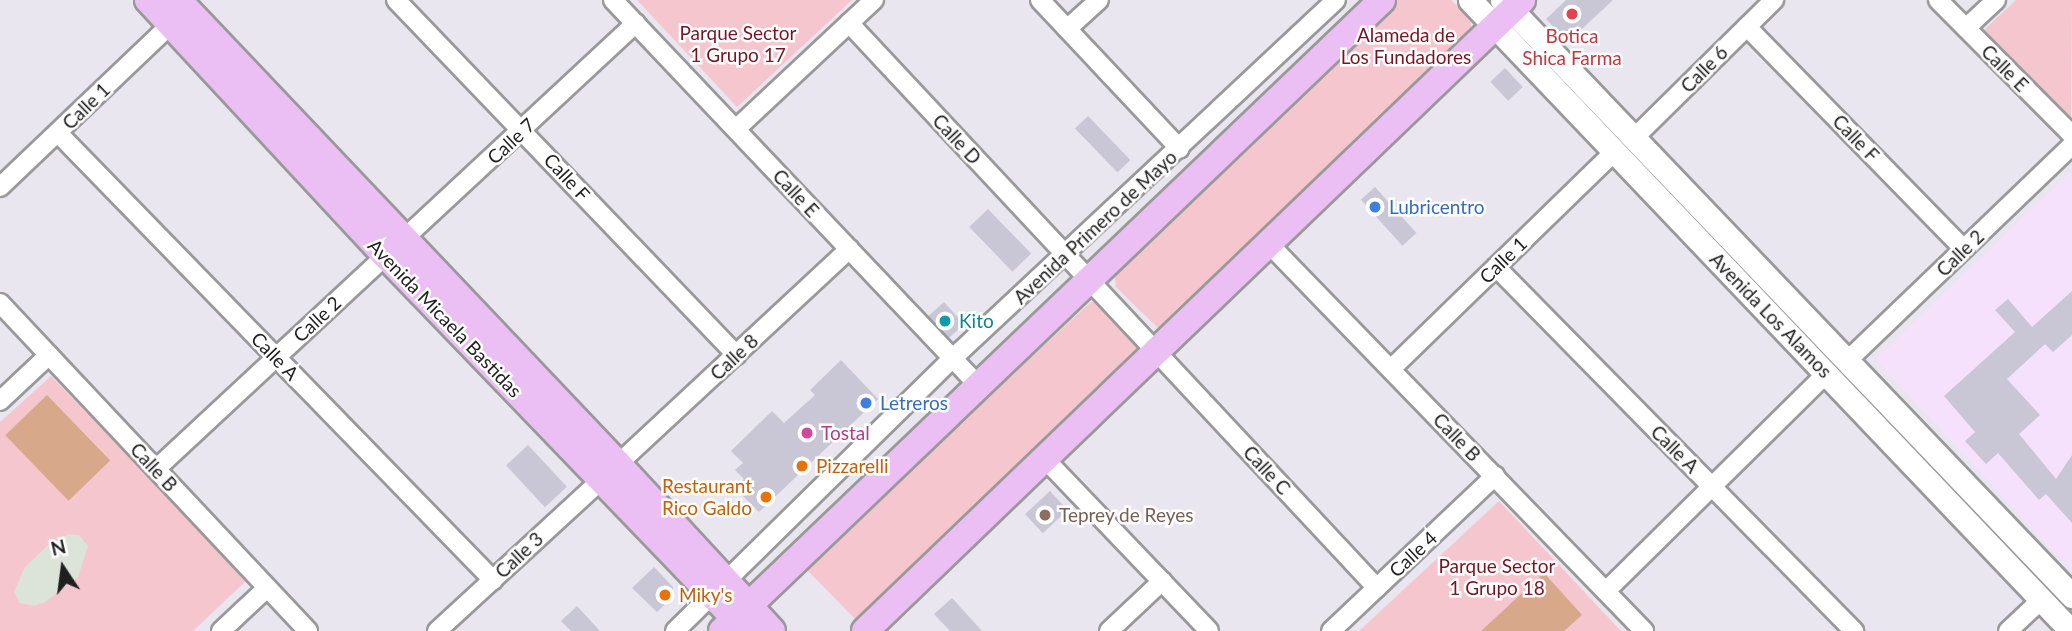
<!DOCTYPE html>
<style>
body{margin:0}
#map{position:relative;width:2072px;height:631px;overflow:hidden;background:#eae6ef;font-family:Lato,sans-serif}
div>[style]{position:absolute}
[style*='--x']{left:calc(var(--x)*1px);top:calc(var(--y)*1px);width:calc(var(--w)*1px);rotate:calc(var(--a)*1deg)}
.education>*{inset:0;background:#f6e1fc}
.park>*{inset:0;background:#f5c6cd}
.pitch>*{inset:0;background:#d7a88a;transform-origin:0 0}
.plaza>*{inset:0;background:#dce4da}
.building>*{inset:0;background:#c9c6d5;transform-origin:0 0}
.roads{filter:drop-shadow(2px 0 #999) drop-shadow(-2px 0 #999) drop-shadow(0 2px #999) drop-shadow(0 -2px #999)}
.minor>*{height:18px;margin:-9px;padding:0 9px;transform-origin:9px;border-radius:9px;background:#fff}
.tertiary>*{height:23px;margin:-11.5px;padding:0 11.5px;transform-origin:11.5px;border-radius:11.5px;background:#fff}
.secondary>*{height:26px;margin:-13px;padding:0 13px;transform-origin:13px;border-radius:13px;background:#ebbef4}
.dots>*{width:19px;height:19px;translate:-50% -50%;box-sizing:border-box;border:4px solid #fff;border-radius:50%}
span{translate:-50% -50%;white-space:nowrap;text-align:center;line-height:1.15;-webkit-text-stroke:5px #fff;paint-order:stroke}
.park-label{font-size:19px;color:#751422}
.health-label{font-size:19px;color:#be3a42}
.street-label{font-size:19px;color:#1f1f1f}
.shop-label{font-size:19px;color:#366cbe}
.left{translate:0 -50%;text-align:left}
.culture-label{font-size:19px;color:#0d838f}
.hotel-label{font-size:19px;color:#b23c85}
.food-label{font-size:19px;color:#c56008}
.right{translate:-100% -50%;text-align:right}
.education-label{font-size:19px;color:#785e54}
.north{position:absolute;left:28px;top:533px;width:70px;height:70px;-webkit-text-stroke:5px #fff;paint-order:stroke;rotate:347deg;font-size:19px;font-weight:700;line-height:28px;text-align:center;color:#1f1f1f}
.north::after{content:'';display:block;margin:auto;width:24px;height:32px;background:#1f1f1f;clip-path:polygon(50% 0,100% 100%,50% 72%,0 100%)}
</style>
<div id="map">
<div class="education">
<i style="clip-path:polygon(2072px 171px,2072px 571px,1878px 362px,1879px 356px)"></i>
</div>
<div class="park">
<i style="clip-path:polygon(637px 0,852px 0,737px 107px)"></i>
<i style="clip-path:polygon(1396px 0,1451px 0,1470px 19px,1472px 34px,1163px 331px,1158px 328px,1116px 287px,1115px 277px)"></i>
<i style="clip-path:polygon(2016px 0,2072px 0,2071px 123px,1983px 31px)"></i>
<i style="clip-path:polygon(1091px 302px,1100px 303px,1143px 351px,859px 623px,804px 567px)"></i>
<i style="clip-path:polygon(51px 376px,248px 579px,193px 631px,0 631px,0 422px)"></i>
<i style="clip-path:polygon(1499px 501px,1621px 631px,1359px 631px)"></i>
</div>
<div class="pitch">
<i style="left:47px;top:395px;width:91px;height:58px;rotate:46deg"></i>
<i style="clip-path:polygon(1544px 573px,1582px 615px,1564px 631px,1481px 631px)"></i>
</div>
<div class="plaza">
<i style="clip-path:polygon(69px 534px,79px 535px,88px 546px,78px 577px,45px 602px,34px 606px,20px 603px,14px 592px,25px 567px,47px 546px)"></i>
</div>
<div class="building">
<i style="clip-path:polygon(1566px 0,1613px 0,1568px 42px,1546px 19px)"></i>
<i style="left:1505px;top:68px;width:26px;height:20px;rotate:47deg"></i>
<i style="left:1088px;top:116px;width:61px;height:18px;rotate:46deg"></i>
<i style="left:1375px;top:187px;width:62px;height:19px;rotate:48deg"></i>
<i style="left:988px;top:209px;width:62px;height:26px;rotate:46deg"></i>
<i style="clip-path:polygon(2072px 291px,2072px 335px,2053px 352px,2045px 344px,2007px 379px,2040px 415px,2019px 434px,2056px 479px,2072px 455px,2072px 523px,2046px 494px,2039px 500px,1998px 453px,1986px 464px,1965px 441px,1975px 432px,1944px 396px,2015px 332px,1995px 310px,2008px 299px,2032px 327px)"></i>
<i style="left:944px;top:302px;width:30px;height:21px;rotate:48deg"></i>
<i style="clip-path:polygon(841px 360px,878px 399px,759px 512px,735px 488px,744px 479px,735px 470px,743px 463px,731px 451px,772px 411px,784px 423px,815px 395px,810px 390px)"></i>
<i style="left:528px;top:445px;width:57px;height:30px;rotate:47deg"></i>
<i style="left:1050px;top:491px;width:26px;height:34px;rotate:47deg"></i>
<i style="clip-path:polygon(654px 567px,673px 587px,673px 597px,657px 612px,632px 588px)"></i>
<i style="clip-path:polygon(952px 598px,982px 631px,950px 631px,934px 614px)"></i>
<i style="clip-path:polygon(577px 606px,600px 631px,571px 631px,561px 621px)"></i>
</div>
<div class="roads">
<div class="minor">
<i style="--x:396;--y:0;--w:492;--a:46.2"></i>
<i style="--x:613;--y:0;--w:531;--a:46.53"></i>
<i style="--x:1040;--y:0;--w:204;--a:46.8"></i>
<i style="--x:1938;--y:0;--w:190;--a:45.2"></i>
<i style="--x:849;--y:23;--w:773;--a:46.94"></i>
<i style="--x:1747;--y:27;--w:310;--a:45.7"></i>
<i style="--x:1966;--y:28;--w:41;--a:-43"></i>
<i style="--x:1067;--y:29;--w:43;--a:-42.2"></i>
<i style="--x:736;--y:129;--w:189;--a:-43.1"></i>
<i style="--x:58;--y:133;--w:624;--a:45.78"></i>
<i style="--x:1634;--y:138;--w:197;--a:-44.6"></i>
<i style="--x:0;--y:187;--w:236;--a:-43.6"></i>
<i style="--x:1269;--y:244;--w:539;--a:45.9"></i>
<i style="--x:1496;--y:267;--w:511;--a:45.48"></i>
<i style="--x:0;--y:303;--w:450;--a:46.8"></i>
<i style="--x:1847;--y:361;--w:312;--a:-43.8"></i>
<i style="--x:1391;--y:369;--w:313;--a:-44.2"></i>
<i style="--x:0;--y:401;--w:67;--a:-43.2"></i>
<i style="--x:1043;--y:457;--w:240;--a:46.3"></i>
<i style="--x:618;--y:464;--w:316;--a:-42.9"></i>
<i style="--x:156;--y:469;--w:655;--a:-42.9"></i>
<i style="--x:1606;--y:591;--w:309;--a:-44.6"></i>
<i style="--x:221;--y:631;--w:63;--a:-43.1"></i>
<i style="--x:437;--y:631;--w:223;--a:-42.6"></i>
<i style="--x:675;--y:631;--w:390;--a:-44.5"></i>
<i style="--x:953;--y:358;--w:524;--a:-43.07"></i>
<i style="--x:1109;--y:631;--w:73;--a:-43.3"></i>
<i style="--x:1331;--y:631;--w:226;--a:-43.4"></i>
<i style="--x:2008;--y:631;--w:45;--a:-43.2"></i>
</div>
<div class="tertiary">
<i style="--x:1470;--y:0;--w:871;--a:46.39"></i>
<i style="--x:1502;--y:0;--w:825;--a:46.28"></i>
</div>
<div class="secondary">
<i style="--x:148;--y:0;--w:348;--a:47.1"></i>
<i style="--x:385;--y:255;--w:522;--a:46.09"></i>
<i style="--x:178;--y:0;--w:639;--a:46.52"></i>
<i style="--x:618;--y:464;--w:227;--a:47.3"></i>
<i style="--x:722;--y:631;--w:913;--a:-43.71"></i>
<i style="--x:865;--y:631;--w:911;--a:-43.84"></i>
</div>
</div>
<div class="dots">
<i style="left:1572px;top:14px;background:#e0444e"></i>
<i style="left:1375px;top:207px;background:#3f7fe0"></i>
<i style="left:945px;top:321px;background:#0f9aa8"></i>
<i style="left:866px;top:403px;background:#3f7fe0"></i>
<i style="left:807px;top:433px;background:#d1479c"></i>
<i style="left:802px;top:466px;background:#e8710a"></i>
<i style="left:766px;top:497px;background:#e8710a"></i>
<i style="left:1045px;top:515px;background:#8d6e63"></i>
<i style="left:665px;top:595px;background:#e8710a"></i>
</div>
<div class="park-label">
<span style="left:738px;top:44px">Parque Sector<br>1 Grupo 17</span>
<span style="left:1406px;top:46px">Alameda de<br>Los Fundadores</span>
<span style="left:1497px;top:577px">Parque Sector<br>1 Grupo 18</span>
</div>
<div class="health-label">
<span style="left:1572px;top:47px">Botica<br>Shica Farma</span>
</div>
<div class="street-label">
<span style="left:2005px;top:68px;rotate:45deg">Calle E</span>
<span style="left:1704px;top:69px;rotate:-45deg">Calle 6</span>
<span style="left:86px;top:106px;rotate:-44deg">Calle 1</span>
<span style="left:1856px;top:138px;rotate:46deg">Calle F</span>
<span style="left:957px;top:139px;rotate:47deg">Calle D</span>
<span style="left:511px;top:141px;rotate:-43deg">Calle 7</span>
<span style="left:567px;top:177px;rotate:47deg">Calle F</span>
<span style="left:796px;top:193px;rotate:47deg">Calle E</span>
<span style="left:1095px;top:227px;rotate:-43deg">Avenida Primero de Mayo</span>
<span style="left:1960px;top:253px;rotate:-44deg">Calle 2</span>
<span style="left:1503px;top:260px;rotate:-44deg">Calle 1</span>
<span style="left:1771px;top:315px;rotate:46deg">Avenida Los Alamos</span>
<span style="left:445px;top:318px;rotate:46deg">Avenida Micaela Bastidas</span>
<span style="left:317px;top:319px;rotate:-43deg">Calle 2</span>
<span style="left:275px;top:356px;rotate:46deg">Calle A</span>
<span style="left:734px;top:357px;rotate:-43deg">Calle 8</span>
<span style="left:1457px;top:437px;rotate:46deg">Calle B</span>
<span style="left:1675px;top:449px;rotate:45deg">Calle A</span>
<span style="left:154px;top:467px;rotate:47deg">Calle B</span>
<span style="left:1267px;top:470px;rotate:47deg">Calle C</span>
<span style="left:1413px;top:554px;rotate:-43deg">Calle 4</span>
<span style="left:519px;top:555px;rotate:-43deg">Calle 3</span>
</div>
<div class="shop-label">
<span class="left" style="left:1389px;top:207px">Lubricentro</span>
<span class="left" style="left:880px;top:403px">Letreros</span>
</div>
<div class="culture-label">
<span class="left" style="left:959px;top:321px">Kito</span>
</div>
<div class="hotel-label">
<span class="left" style="left:821px;top:433px">Tostal</span>
</div>
<div class="food-label">
<span class="left" style="left:816px;top:466px">Pizzarelli</span>
<span class="right" style="left:752px;top:497px">Restaurant<br>Rico Galdo</span>
<span class="left" style="left:679px;top:595px">Miky's</span>
</div>
<div class="education-label">
<span class="left" style="left:1059px;top:515px">Teprey de Reyes</span>
</div>
<div class="north">N</div>
</div>
